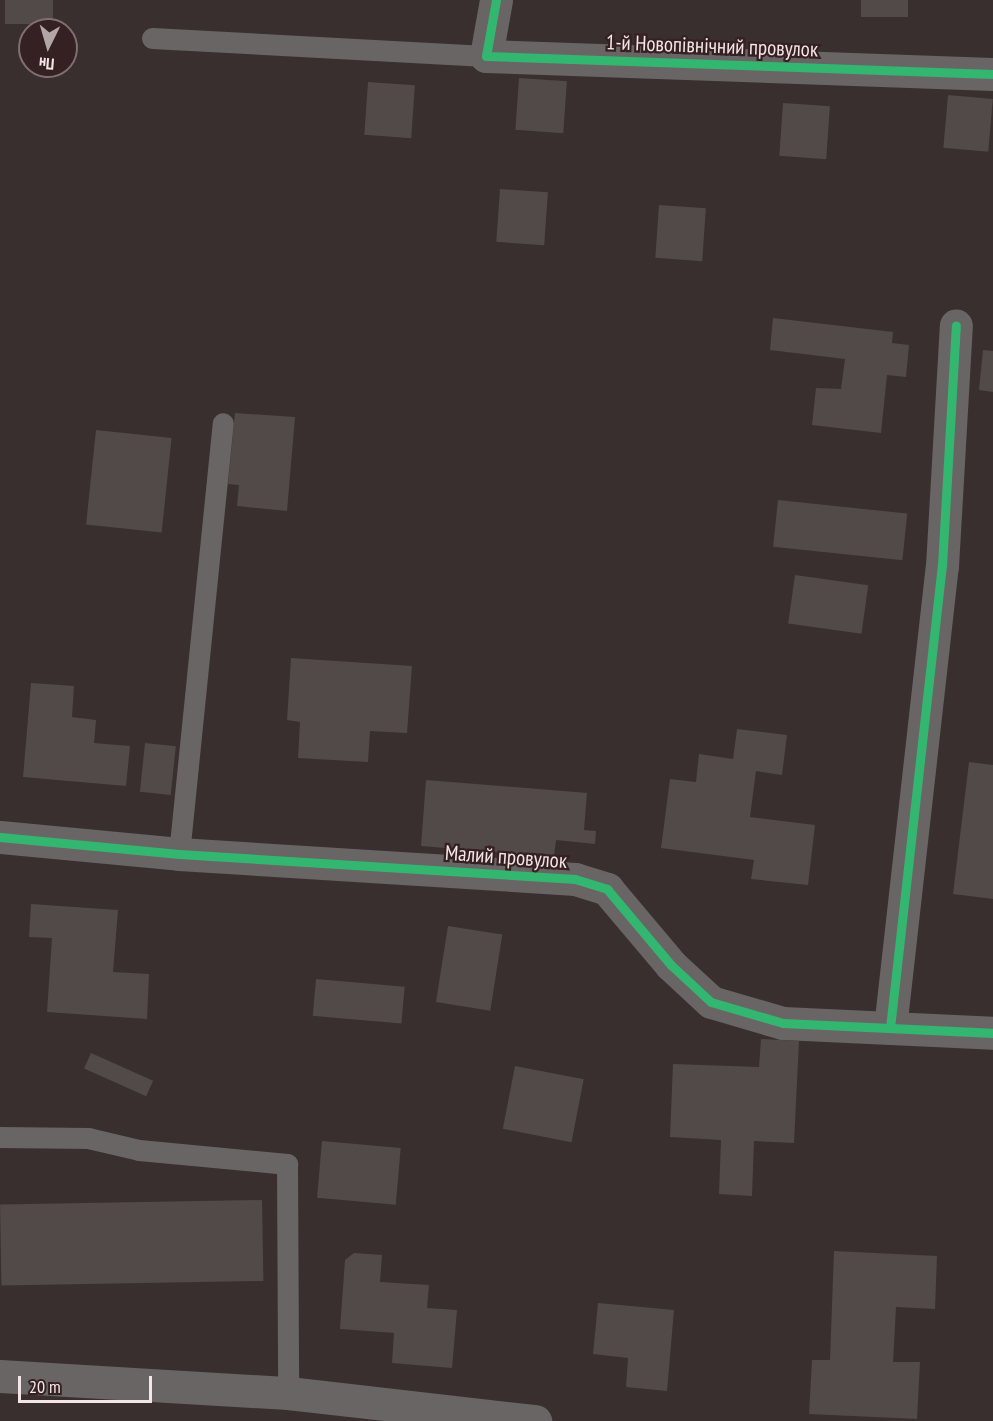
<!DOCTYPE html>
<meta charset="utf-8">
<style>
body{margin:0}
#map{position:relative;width:993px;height:1421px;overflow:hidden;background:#3a2f2f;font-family:"PT Sans Narrow",sans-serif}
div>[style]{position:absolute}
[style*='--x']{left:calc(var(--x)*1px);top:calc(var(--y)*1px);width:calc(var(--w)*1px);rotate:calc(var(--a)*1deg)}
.building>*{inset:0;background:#524949;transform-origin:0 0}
.lane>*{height:21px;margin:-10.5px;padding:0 10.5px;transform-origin:10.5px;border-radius:10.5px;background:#696565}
.street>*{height:33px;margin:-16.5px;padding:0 16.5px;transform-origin:16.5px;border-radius:16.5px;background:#696565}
.cycleway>*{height:9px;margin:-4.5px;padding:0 4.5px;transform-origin:4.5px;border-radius:4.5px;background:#33b770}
span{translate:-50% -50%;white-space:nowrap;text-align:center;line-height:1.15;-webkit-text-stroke:4.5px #352022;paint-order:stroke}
.street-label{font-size:21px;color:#f4e6e6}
.north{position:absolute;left:18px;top:18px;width:60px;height:60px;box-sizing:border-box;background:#352022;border:2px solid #816f70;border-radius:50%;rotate:185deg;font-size:16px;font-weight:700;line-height:24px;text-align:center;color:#f4e6e6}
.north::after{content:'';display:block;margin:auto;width:21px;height:27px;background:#b3a6a6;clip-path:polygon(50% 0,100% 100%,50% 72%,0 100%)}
.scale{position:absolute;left:18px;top:1376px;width:134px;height:27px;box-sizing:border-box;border:3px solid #f4e6e6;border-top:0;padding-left:8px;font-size:18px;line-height:21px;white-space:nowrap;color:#f4e6e6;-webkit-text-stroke:4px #352022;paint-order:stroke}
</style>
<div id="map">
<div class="building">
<i style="left:5px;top:0;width:48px;height:24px"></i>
<i style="left:861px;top:0;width:47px;height:17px"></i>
<i style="left:519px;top:78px;width:48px;height:52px;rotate:4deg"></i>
<i style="left:368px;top:82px;width:47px;height:53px;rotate:4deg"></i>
<i style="left:948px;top:95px;width:45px;height:53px;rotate:5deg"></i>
<i style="left:783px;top:103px;width:47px;height:53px;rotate:4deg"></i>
<i style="left:500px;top:189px;width:48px;height:53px;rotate:4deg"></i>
<i style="left:659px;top:205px;width:47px;height:53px;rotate:4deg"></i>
<i style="clip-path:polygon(773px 318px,893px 332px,892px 343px,909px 345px,906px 377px,887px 375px,881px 433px,812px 425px,816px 388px,841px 389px,845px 359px,770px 350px)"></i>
<i style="clip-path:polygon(983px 350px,993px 351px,993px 392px,979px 390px)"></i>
<i style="clip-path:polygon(235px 413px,295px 417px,287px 511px,237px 506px,239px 485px,228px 484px)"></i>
<i style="left:96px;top:430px;width:76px;height:95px;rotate:6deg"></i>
<i style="left:778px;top:500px;width:130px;height:47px;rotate:6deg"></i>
<i style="left:795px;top:575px;width:74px;height:49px;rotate:8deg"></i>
<i style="clip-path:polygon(291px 658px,412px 666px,407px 733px,370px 731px,368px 762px,298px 758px,300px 722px,287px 720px)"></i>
<i style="clip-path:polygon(31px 683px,74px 686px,72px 717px,96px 720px,94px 743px,130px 746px,126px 786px,23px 777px)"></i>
<i style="clip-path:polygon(737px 729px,787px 735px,782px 775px,756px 771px,750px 817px,815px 825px,808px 885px,751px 879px,754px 860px,661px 848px,670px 779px,696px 782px,699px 754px,733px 759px)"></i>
<i style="left:145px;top:743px;width:31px;height:49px;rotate:6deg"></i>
<i style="clip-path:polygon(969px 762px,993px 765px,993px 899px,953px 894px)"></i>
<i style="clip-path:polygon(426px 780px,587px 793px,584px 830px,596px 831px,595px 844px,556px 840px,554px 857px,421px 846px)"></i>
<i style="clip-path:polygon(31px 904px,118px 910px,113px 972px,149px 974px,147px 1019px,47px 1012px,52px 938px,29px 937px)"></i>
<i style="left:448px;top:926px;width:55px;height:77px;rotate:9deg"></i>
<i style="left:316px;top:979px;width:89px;height:37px;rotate:5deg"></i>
<i style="clip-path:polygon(761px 1039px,799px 1041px,794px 1143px,754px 1141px,752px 1196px,719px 1194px,721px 1140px,670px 1137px,673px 1064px,759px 1067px)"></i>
<i style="left:91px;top:1053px;width:68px;height:17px;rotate:24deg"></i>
<i style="left:515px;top:1066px;width:70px;height:64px;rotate:11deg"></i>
<i style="left:322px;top:1141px;width:79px;height:57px;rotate:5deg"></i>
<i style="left:262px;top:1200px;width:81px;height:262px;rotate:89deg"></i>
<i style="clip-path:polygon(834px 1251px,937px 1256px,935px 1309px,896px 1307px,893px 1362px,920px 1362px,917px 1419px,809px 1414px,812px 1360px,830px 1360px)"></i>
<i style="clip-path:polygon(354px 1253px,382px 1255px,380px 1282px,429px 1285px,427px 1308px,457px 1310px,452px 1368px,392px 1363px,394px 1333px,340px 1329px,345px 1260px)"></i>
<i style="clip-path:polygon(598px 1303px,674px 1310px,667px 1391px,626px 1387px,628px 1358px,593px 1354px)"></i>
</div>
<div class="lane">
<i style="--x:152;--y:38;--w:334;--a:3.1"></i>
<i style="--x:179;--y:854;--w:433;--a:-84.2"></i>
<i style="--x:0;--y:1137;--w:88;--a:0.7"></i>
<i style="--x:88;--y:1138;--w:52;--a:13.2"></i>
<i style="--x:139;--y:1150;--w:149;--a:5.4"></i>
<i style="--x:287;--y:1164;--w:229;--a:89.7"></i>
</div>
<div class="street">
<i style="--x:496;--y:0;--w:57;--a:100.1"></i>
<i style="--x:486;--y:56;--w:507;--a:2.03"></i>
<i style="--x:0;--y:837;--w:180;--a:5.4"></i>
<i style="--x:179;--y:854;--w:397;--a:3.6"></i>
<i style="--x:575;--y:879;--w:34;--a:17"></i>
<i style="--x:607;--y:889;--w:99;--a:49.9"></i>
<i style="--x:671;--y:965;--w:54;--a:42.8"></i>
<i style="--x:711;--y:1002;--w:75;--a:16.3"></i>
<i style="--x:783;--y:1023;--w:210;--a:2.7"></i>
<i style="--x:890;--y:1028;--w:465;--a:-83.6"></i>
<i style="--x:942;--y:566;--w:241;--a:-86.7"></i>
<i style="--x:0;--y:1376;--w:289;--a:3.4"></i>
<i style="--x:288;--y:1393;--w:249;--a:6.5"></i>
</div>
<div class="cycleway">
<i style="--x:496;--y:0;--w:57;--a:100.1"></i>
<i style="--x:486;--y:56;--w:507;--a:2.03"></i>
<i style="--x:0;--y:837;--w:180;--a:5.4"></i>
<i style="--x:179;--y:854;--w:397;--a:3.6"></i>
<i style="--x:575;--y:879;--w:34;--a:17"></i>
<i style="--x:607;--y:889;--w:99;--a:49.9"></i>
<i style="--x:671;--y:965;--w:54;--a:42.8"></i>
<i style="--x:711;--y:1002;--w:75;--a:16.3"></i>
<i style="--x:783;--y:1023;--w:210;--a:2.7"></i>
<i style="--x:890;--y:1028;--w:465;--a:-83.6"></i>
<i style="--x:942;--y:566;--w:241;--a:-86.7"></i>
</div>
<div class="street-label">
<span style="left:712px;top:46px;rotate:2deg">1-й Новопівнічний провулок</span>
<span style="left:506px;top:857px;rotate:4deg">Малий провулок</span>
</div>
<div class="north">Пн</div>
<div class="scale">20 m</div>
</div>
